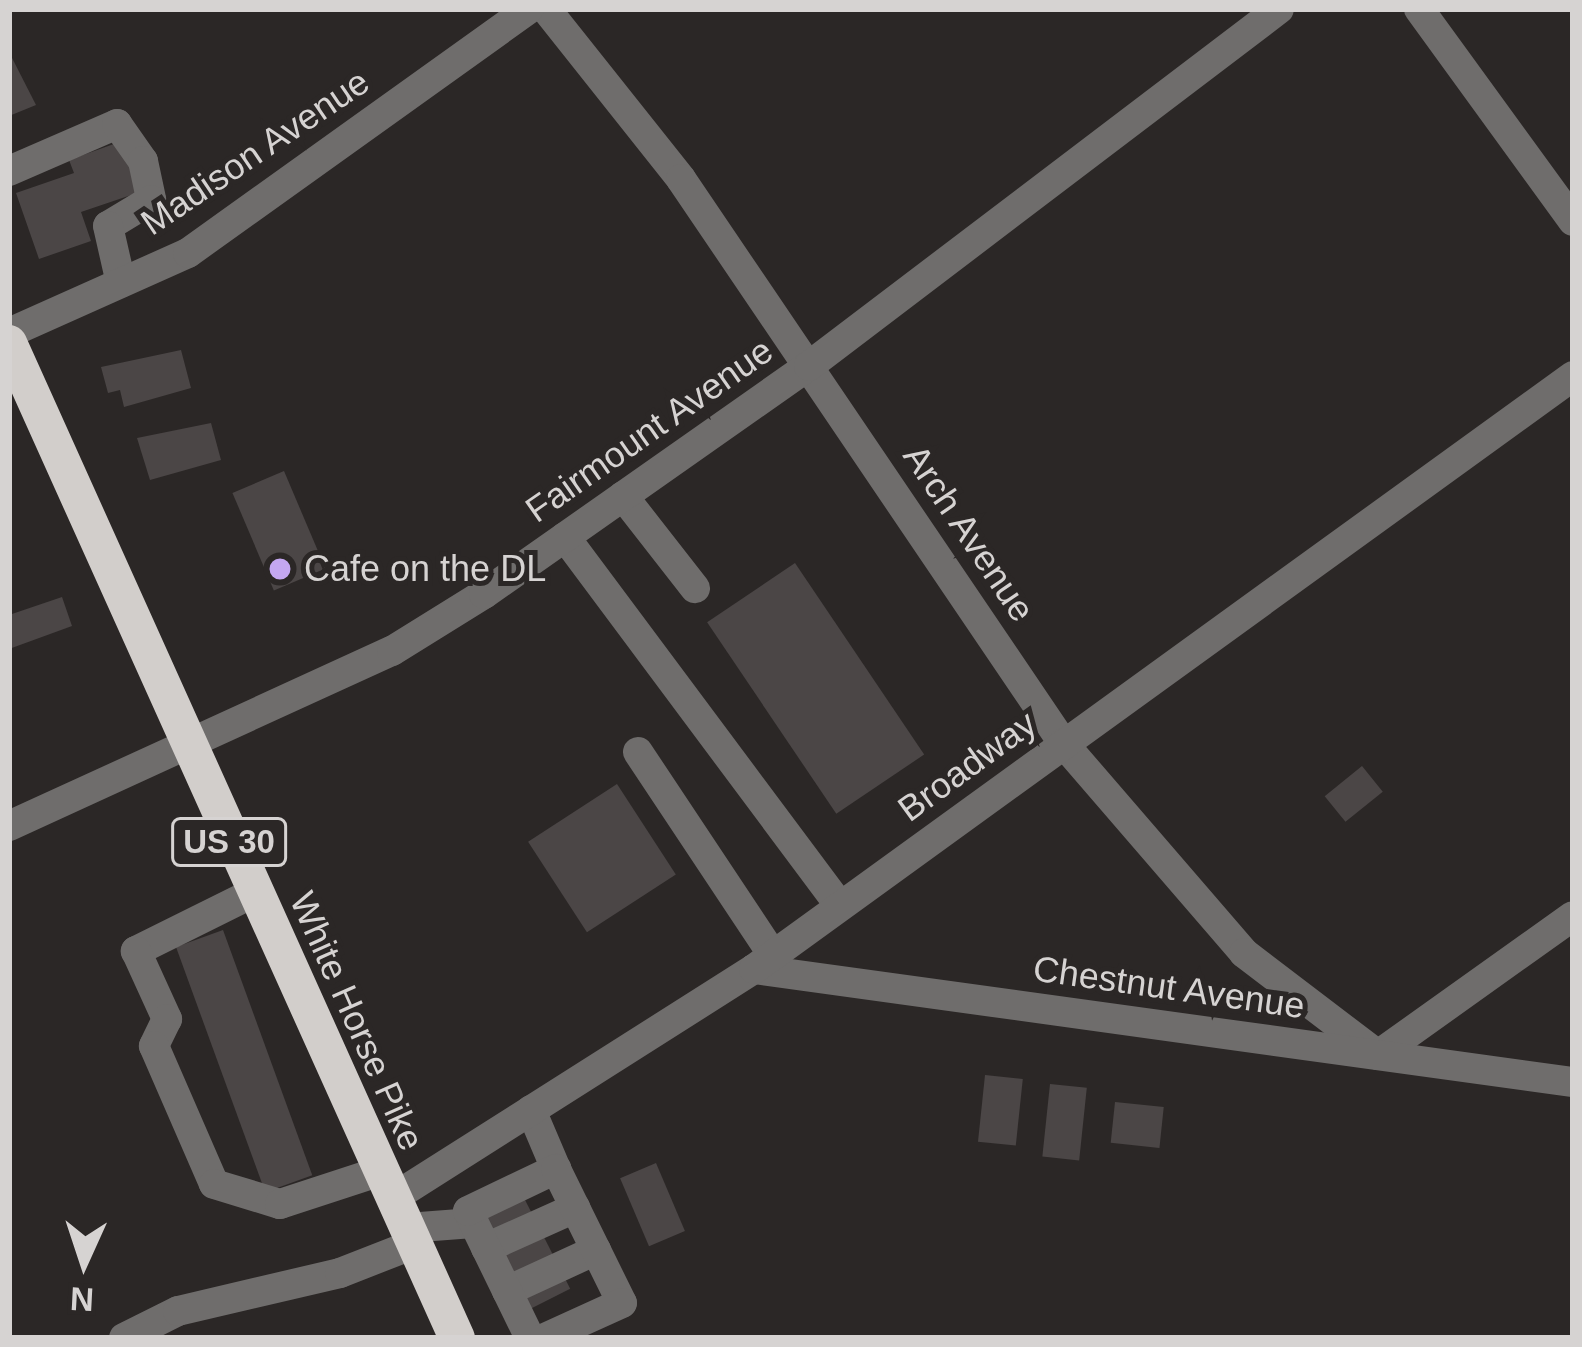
<!DOCTYPE html>
<style>
body{margin:0}
#map{position:relative;width:1582px;height:1347px;overflow:hidden;background:#2b2726;font-family:Arial,sans-serif}
div>[style]{position:absolute}
[style*='--x']{left:calc(var(--x)*1px);top:calc(var(--y)*1px);width:calc(var(--w)*1px);rotate:calc(var(--a)*1deg)}
.building>*{inset:0;background:#4b4646;transform-origin:0 0}
.minor>*{height:30px;margin:-15px;padding:0 15px;transform-origin:15px;border-radius:15px;background:#6f6d6c}
.highway>*{height:36px;margin:-18px;padding:0 18px;transform-origin:18px;border-radius:18px;background:#d2cecb}
.dots>*{width:33px;height:33px;translate:-50% -50%;box-sizing:border-box;border:6px solid #2b2726;border-radius:50%}
span{translate:-50% -50%;white-space:nowrap;text-align:center;line-height:1.15;-webkit-text-stroke:10px #2b2726;paint-order:stroke}
.shield-label span{padding:3px 9px;background:#2b2726;border:3px solid;border-radius:9px;-webkit-text-stroke-width:0}
.shield-label{font-size:33px;color:#d6d3d2;font-weight:700}
.street-label{font-size:36px;color:#d6d3d2}
.poi-label{font-size:36px;color:#d6d3d2}
.left{translate:0 -50%;text-align:left}
.frame{position:absolute;inset:0;border:12px solid #d6d3d2;pointer-events:none}
.north{position:absolute;left:24px;top:1203px;width:120px;height:120px;-webkit-text-stroke:9px #2b2726;paint-order:stroke;rotate:183deg;font-size:33px;font-weight:700;line-height:48px;text-align:center;color:#d6d3d2}
.north::after{content:'';display:block;margin:auto;width:42px;height:54px;background:#d6d3d2;clip-path:polygon(50% 0,100% 100%,50% 72%,0 100%)}
</style>
<div id="map">
<div class="building">
<i style="clip-path:polygon(9px 52px,36px 105px,9px 116px)"></i>
<i style="clip-path:polygon(125px 140px,143px 191px,81px 212px,91px 241px,39px 259px,16px 193px,74px 173px,69px 160px)"></i>
<i style="clip-path:polygon(181px 350px,191px 388px,124px 407px,120px 390px,108px 393px,101px 367px)"></i>
<i style="clip-path:polygon(211px 423px,221px 460px,150px 480px,137px 438px)"></i>
<i style="left:284px;top:471px;width:106px;height:56px;rotate:67deg"></i>
<i style="left:795px;top:563px;width:231px;height:106px;rotate:56deg"></i>
<i style="clip-path:polygon(62px 597px,72px 626px,9px 649px,9px 615px)"></i>
<i style="left:1362px;top:766px;width:33px;height:48px;rotate:51deg"></i>
<i style="left:617px;top:784px;width:108px;height:106px;rotate:57deg"></i>
<i style="left:223px;top:930px;width:261px;height:50px;rotate:70deg"></i>
<i style="left:985px;top:1075px;width:38px;height:67px;rotate:6deg"></i>
<i style="left:1050px;top:1084px;width:37px;height:73px;rotate:6deg"></i>
<i style="left:1115px;top:1102px;width:49px;height:41px;rotate:6deg"></i>
<i style="left:656px;top:1163px;width:74px;height:39px;rotate:67deg"></i>
<i style="left:523px;top:1196px;width:104px;height:50px;rotate:63deg"></i>
</div>
<div class="minor">
<i style="--x:546;--y:9;--w:217;--a:51.5"></i>
<i style="--x:681;--y:179;--w:681;--a:55.89"></i>
<i style="--x:1063;--y:743;--w:277;--a:49.2"></i>
<i style="--x:1244;--y:953;--w:168;--a:37.3"></i>
<i style="--x:1378;--y:1055;--w:239;--a:-35.5"></i>
<i style="--x:1419;--y:9;--w:262;--a:54"></i>
<i style="--x:9;--y:171;--w:118;--a:-23.5"></i>
<i style="--x:117;--y:124;--w:45;--a:54.9"></i>
<i style="--x:143;--y:161;--w:40;--a:78"></i>
<i style="--x:151;--y:200;--w:50;--a:148.8"></i>
<i style="--x:108;--y:226;--w:58;--a:77.2"></i>
<i style="--x:9;--y:333;--w:196;--a:-24.1"></i>
<i style="--x:188;--y:253;--w:419;--a:-35.6"></i>
<i style="--x:623;--y:496;--w:117;--a:52"></i>
<i style="--x:565;--y:537;--w:460;--a:53.3"></i>
<i style="--x:638;--y:752;--w:244;--a:56.4"></i>
<i style="--x:9;--y:826;--w:421;--a:-24.6"></i>
<i style="--x:392;--y:651;--w:108;--a:-31.8"></i>
<i style="--x:484;--y:594;--w:397;--a:-35.1"></i>
<i style="--x:809;--y:366;--w:590;--a:-37.22"></i>
<i style="--x:253;--y:893;--w:131;--a:153.6"></i>
<i style="--x:136;--y:951;--w:75;--a:65.5"></i>
<i style="--x:167;--y:1019;--w:30;--a:116"></i>
<i style="--x:154;--y:1046;--w:150;--a:66.5"></i>
<i style="--x:214;--y:1184;--w:69;--a:16.9"></i>
<i style="--x:280;--y:1204;--w:103;--a:-18.1"></i>
<i style="--x:754;--y:969;--w:827;--a:7.86"></i>
<i style="--x:531;--y:1110;--w:64;--a:67"></i>
<i style="--x:393;--y:1198;--w:428;--a:-32.4"></i>
<i style="--x:754;--y:969;--w:1011;--a:-35.91"></i>
<i style="--x:407;--y:1228;--w:66;--a:-4.3"></i>
<i style="--x:486;--y:1248;--w:98;--a:-24.2"></i>
<i style="--x:507;--y:1291;--w:98;--a:-24.7"></i>
<i style="--x:124;--y:1338;--w:60;--a:-26.6"></i>
<i style="--x:178;--y:1311;--w:166;--a:-13.2"></i>
<i style="--x:340;--y:1273;--w:79;--a:-21.4"></i>
<i style="--x:530;--y:1338;--w:141;--a:-116"></i>
<i style="--x:468;--y:1211;--w:98;--a:-25.5"></i>
<i style="--x:556;--y:1169;--w:149;--a:63.8"></i>
<i style="--x:622;--y:1303;--w:85;--a:155.6"></i>
</div>
<div class="highway">
<i style="--x:9;--y:343;--w:1091;--a:65.76"></i>
</div>
<div class="dots">
<i style="left:280px;top:569px;background:#c4a7f1"></i>
</div>
<div class="shield-label">
<span style="left:229px;top:842px">US 30</span>
</div>
<div class="street-label">
<span style="left:255px;top:152px;rotate:-34deg">Madison Avenue</span>
<span style="left:649px;top:430px;rotate:-35deg">Fairmount Avenue</span>
<span style="left:969px;top:533px;rotate:56deg">Arch Avenue</span>
<span style="left:967px;top:766px;rotate:-36deg">Broadway</span>
<span style="left:1169px;top:987px;rotate:8deg">Chestnut Avenue</span>
<span style="left:357px;top:1021px;rotate:66deg">White Horse Pike</span>
</div>
<div class="poi-label">
<span class="left" style="left:304px;top:569px">Cafe on the DL</span>
</div>
<div class="frame"></div>
<div class="north">N</div>
</div>
